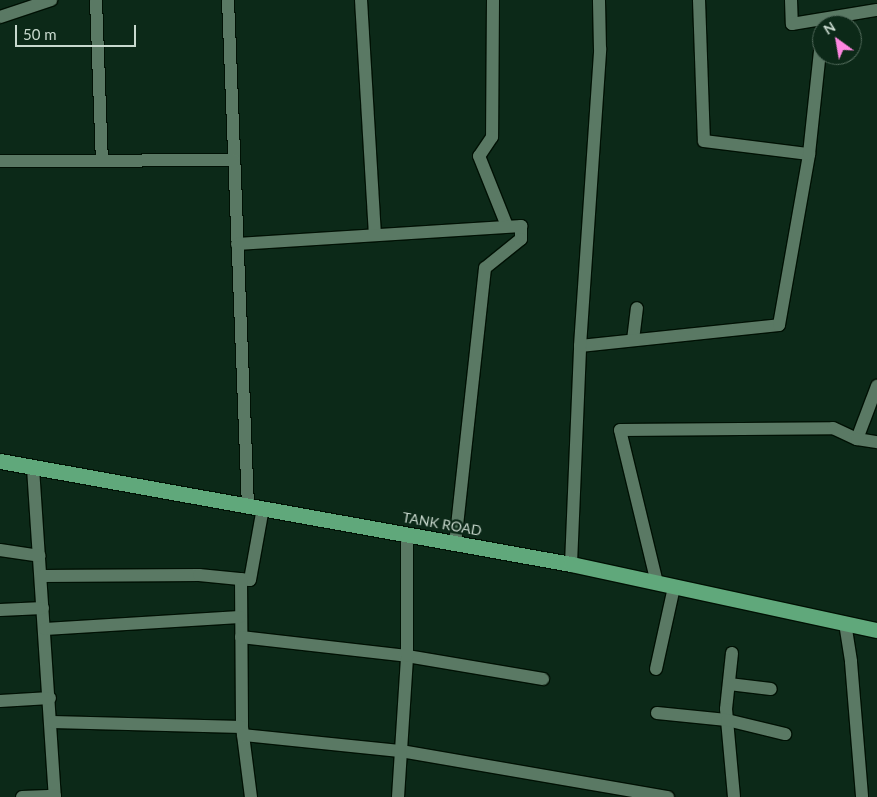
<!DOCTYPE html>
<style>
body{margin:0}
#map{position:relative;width:877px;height:797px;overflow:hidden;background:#0c2918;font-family:Lato,sans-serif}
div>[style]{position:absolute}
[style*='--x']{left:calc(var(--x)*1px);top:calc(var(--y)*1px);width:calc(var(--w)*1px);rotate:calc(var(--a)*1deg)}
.roads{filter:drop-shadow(1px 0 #001104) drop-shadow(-1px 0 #001104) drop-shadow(0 1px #001104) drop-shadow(0 -1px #001104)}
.minor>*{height:12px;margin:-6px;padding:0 6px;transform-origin:6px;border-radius:6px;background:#5a7964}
.highway>*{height:15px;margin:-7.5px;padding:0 7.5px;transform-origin:7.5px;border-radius:7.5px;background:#60a87b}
span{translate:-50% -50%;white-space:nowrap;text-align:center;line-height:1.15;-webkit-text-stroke:4.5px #0c2918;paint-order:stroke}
.street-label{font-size:14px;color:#c8d8cd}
.north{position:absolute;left:812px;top:15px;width:50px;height:50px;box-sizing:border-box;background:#0c2918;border:1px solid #576f60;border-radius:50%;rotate:328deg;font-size:14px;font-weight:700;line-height:20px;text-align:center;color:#c8d8cd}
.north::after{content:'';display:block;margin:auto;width:18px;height:22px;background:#fe86e0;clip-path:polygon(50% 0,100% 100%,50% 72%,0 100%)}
.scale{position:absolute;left:15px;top:25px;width:121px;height:22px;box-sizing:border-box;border:2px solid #c8d8cd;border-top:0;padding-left:6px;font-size:15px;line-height:18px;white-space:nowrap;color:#c8d8cd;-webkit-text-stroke:4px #0c2918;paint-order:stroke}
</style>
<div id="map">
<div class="roads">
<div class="minor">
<i style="--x:96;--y:0;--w:160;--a:87.9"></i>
<i style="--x:228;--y:0;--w:506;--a:87.74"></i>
<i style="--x:361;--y:0;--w:234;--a:86.6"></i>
<i style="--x:493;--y:0;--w:137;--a:90.4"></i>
<i style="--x:492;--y:137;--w:23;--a:124"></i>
<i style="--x:479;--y:156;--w:75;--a:68.2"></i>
<i style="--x:699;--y:0;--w:141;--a:88"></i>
<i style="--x:704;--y:141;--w:106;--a:7.1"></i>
<i style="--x:791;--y:0;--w:24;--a:88"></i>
<i style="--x:792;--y:24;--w:86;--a:-9.4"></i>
<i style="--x:0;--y:17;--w:54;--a:-18.4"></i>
<i style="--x:0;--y:161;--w:234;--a:-0.2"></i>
<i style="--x:237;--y:244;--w:285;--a:-3.6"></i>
<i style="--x:521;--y:226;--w:13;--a:90"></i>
<i style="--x:521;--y:239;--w:46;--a:141.1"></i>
<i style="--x:485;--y:268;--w:277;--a:96.2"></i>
<i style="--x:633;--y:340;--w:32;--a:-83"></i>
<i style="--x:580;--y:346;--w:200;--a:-6"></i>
<i style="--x:779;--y:325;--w:174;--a:-80"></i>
<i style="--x:809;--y:154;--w:123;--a:-83.9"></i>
<i style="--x:857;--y:439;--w:57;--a:-69.3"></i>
<i style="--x:33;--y:468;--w:330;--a:86.2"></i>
<i style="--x:0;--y:550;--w:40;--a:8.5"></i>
<i style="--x:571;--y:564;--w:218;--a:-87.6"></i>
<i style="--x:580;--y:346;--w:298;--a:-86.1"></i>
<i style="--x:600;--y:49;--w:49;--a:-91.2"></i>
<i style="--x:41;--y:576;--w:158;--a:-0.4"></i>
<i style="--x:199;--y:575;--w:51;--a:5.6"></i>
<i style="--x:250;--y:580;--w:73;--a:-79.8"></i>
<i style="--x:241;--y:579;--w:148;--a:89.6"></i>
<i style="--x:242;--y:727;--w:71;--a:82.7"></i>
<i style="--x:657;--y:583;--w:157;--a:-103.6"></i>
<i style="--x:620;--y:430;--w:213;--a:-0.5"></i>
<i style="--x:833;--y:428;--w:26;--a:25"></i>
<i style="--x:857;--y:439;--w:20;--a:9"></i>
<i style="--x:0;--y:610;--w:43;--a:-2.7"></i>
<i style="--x:845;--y:623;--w:39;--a:81"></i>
<i style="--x:851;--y:662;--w:135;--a:85.3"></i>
<i style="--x:45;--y:629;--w:195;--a:-3.5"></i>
<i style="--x:241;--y:637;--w:167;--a:6.5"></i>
<i style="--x:407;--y:656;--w:138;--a:9.6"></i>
<i style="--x:732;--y:653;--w:56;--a:96.1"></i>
<i style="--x:726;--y:709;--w:88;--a:84.8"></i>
<i style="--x:656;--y:669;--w:84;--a:-77.6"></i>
<i style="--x:729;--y:684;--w:42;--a:6.8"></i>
<i style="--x:0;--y:701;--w:50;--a:-3.4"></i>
<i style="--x:657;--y:713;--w:70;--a:5.7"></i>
<i style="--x:727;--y:720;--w:60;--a:13.6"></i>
<i style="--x:52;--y:722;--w:190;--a:1.5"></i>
<i style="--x:243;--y:735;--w:159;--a:5.8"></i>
<i style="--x:401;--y:751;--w:271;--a:9.8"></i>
<i style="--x:22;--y:797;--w:33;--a:-2"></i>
<i style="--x:398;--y:797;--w:141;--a:-86.3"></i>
<i style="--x:407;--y:656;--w:122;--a:-90"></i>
</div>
<div class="highway">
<i style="--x:0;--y:461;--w:580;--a:10.23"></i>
<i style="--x:571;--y:564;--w:313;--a:12.2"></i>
</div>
</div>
<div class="street-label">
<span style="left:442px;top:524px;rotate:10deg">TANK ROAD</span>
</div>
<div class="north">N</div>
<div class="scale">50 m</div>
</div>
